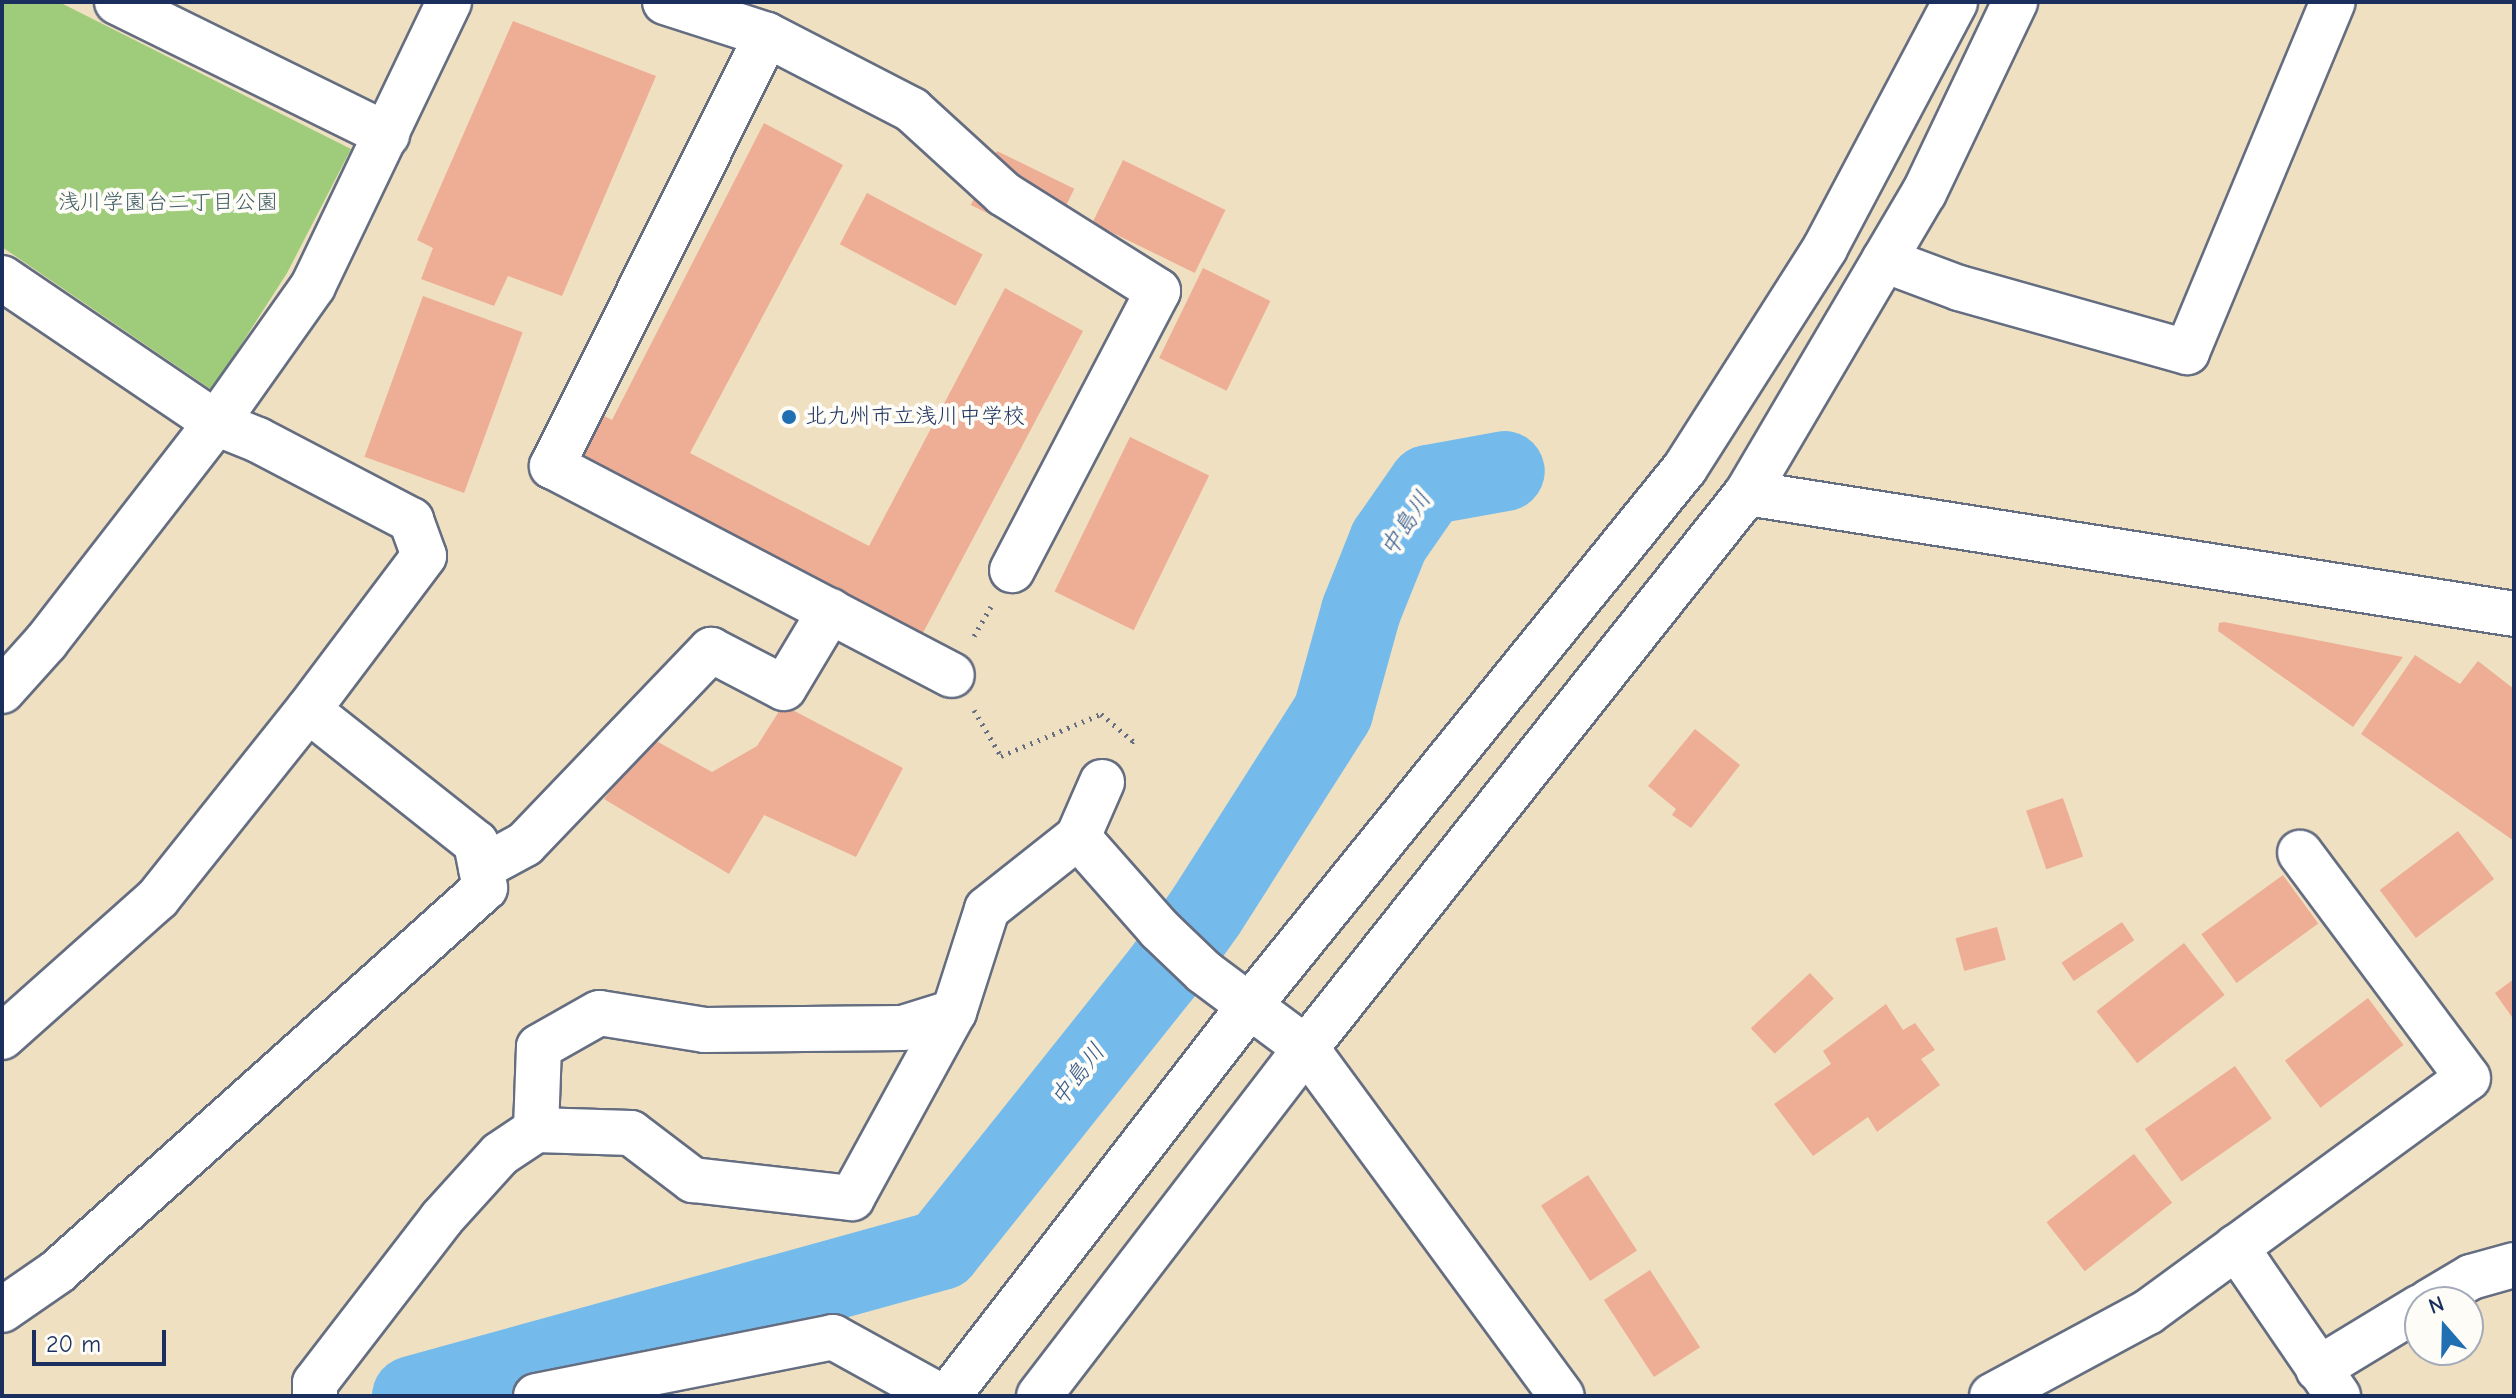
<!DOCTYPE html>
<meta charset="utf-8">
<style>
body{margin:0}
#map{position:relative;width:2516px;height:1398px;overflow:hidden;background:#efe0c1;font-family:"Comic Neue","Klee One",sans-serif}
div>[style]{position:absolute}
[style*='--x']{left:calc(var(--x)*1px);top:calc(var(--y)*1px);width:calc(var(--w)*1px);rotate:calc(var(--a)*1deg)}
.green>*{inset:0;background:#9ecc7a}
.river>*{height:80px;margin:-40px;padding:0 40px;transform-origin:40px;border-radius:40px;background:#74bbec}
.building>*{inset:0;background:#eeae95;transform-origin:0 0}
.path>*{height:5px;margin-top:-2.5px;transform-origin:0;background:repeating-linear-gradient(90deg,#656d81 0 2px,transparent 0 8px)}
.roads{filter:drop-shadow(2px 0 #656d81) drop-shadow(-2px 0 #656d81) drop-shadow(0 2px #656d81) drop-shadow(0 -2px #656d81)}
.minor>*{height:44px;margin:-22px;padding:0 22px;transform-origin:22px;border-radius:22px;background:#fff}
.dots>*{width:22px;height:22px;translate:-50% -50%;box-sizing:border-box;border:4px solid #fdfcf7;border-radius:50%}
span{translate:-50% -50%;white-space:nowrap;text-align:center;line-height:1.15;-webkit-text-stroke:8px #fdfcf7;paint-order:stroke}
.park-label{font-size:22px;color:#425e66}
.poi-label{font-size:22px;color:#1b2f5e}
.left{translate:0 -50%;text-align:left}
.water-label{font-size:24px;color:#365989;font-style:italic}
.frame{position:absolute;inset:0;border:4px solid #1b2f5e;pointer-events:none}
.north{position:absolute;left:2404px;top:1286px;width:80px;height:80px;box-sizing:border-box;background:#fdfcf7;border:2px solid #a3aaba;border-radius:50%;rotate:340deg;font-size:22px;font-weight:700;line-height:32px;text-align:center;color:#1b2f5e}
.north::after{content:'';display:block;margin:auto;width:28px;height:36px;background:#1f6fb2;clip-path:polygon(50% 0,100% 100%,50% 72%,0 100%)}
.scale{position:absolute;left:32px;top:1330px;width:134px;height:36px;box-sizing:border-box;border:4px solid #1b2f5e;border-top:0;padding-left:10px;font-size:24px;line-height:28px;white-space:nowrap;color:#1b2f5e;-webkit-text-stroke:6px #fdfcf7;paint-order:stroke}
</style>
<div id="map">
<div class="green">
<i style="clip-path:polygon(2px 2px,59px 2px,351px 149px,287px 273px,212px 390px,2px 247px)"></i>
</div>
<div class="river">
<i style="--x:412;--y:1396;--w:549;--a:-15.43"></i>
<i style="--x:941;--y:1250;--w:356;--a:-51.4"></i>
<i style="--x:1163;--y:972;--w:76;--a:-54.6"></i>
<i style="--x:1207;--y:910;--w:235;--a:-57.5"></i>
<i style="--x:1333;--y:712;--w:105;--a:-74.5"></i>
<i style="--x:1361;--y:611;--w:75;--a:-68.2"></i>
<i style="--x:1389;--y:541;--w:68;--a:-55.1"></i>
<i style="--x:1428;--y:485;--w:78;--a:-10.3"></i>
</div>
<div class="building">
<i style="clip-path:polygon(513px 21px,656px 76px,562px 296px,508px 276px,494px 306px,421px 279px,433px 248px,417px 240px)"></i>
<i style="clip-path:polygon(764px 123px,843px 165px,690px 453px,869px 546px,1005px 288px,1083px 331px,907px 663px,554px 479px,595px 411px,612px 420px)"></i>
<i style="left:997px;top:151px;width:86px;height:60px;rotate:26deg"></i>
<i style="left:1123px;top:160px;width:114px;height:70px;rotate:26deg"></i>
<i style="left:867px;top:193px;width:131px;height:58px;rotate:28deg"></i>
<i style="left:1203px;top:268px;width:75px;height:100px;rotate:26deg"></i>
<i style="left:423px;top:296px;width:106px;height:171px;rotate:20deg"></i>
<i style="left:1130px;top:437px;width:88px;height:172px;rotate:26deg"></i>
<i style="clip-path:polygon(2224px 622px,2403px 657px,2353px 727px,2218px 631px,2219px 623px)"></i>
<i style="clip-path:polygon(2415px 655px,2460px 684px,2478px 661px,2514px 689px,2514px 841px,2361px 734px)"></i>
<i style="clip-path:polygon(783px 705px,903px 768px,856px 857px,764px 815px,729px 874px,604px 799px,651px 738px,712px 772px,757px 746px)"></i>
<i style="clip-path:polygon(1695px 729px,1740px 765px,1691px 828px,1672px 815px,1676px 809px,1648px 786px)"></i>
<i style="left:2063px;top:798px;width:62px;height:39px;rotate:71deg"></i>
<i style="left:2458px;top:831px;width:60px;height:98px;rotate:53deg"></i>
<i style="left:2283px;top:875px;width:60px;height:101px;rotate:54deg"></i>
<i style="left:2122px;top:922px;width:22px;height:73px;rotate:56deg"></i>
<i style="left:1997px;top:927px;width:34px;height:43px;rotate:75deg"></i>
<i style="left:2184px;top:943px;width:66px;height:111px;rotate:52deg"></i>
<i style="left:1810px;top:973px;width:35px;height:81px;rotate:47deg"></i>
<i style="clip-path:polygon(2514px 979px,2514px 1020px,2495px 993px)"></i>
<i style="left:2368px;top:998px;width:59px;height:104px;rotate:53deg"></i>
<i style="clip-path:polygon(1886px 1004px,1903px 1030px,1915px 1023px,1935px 1050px,1921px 1059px,1940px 1085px,1877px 1132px,1868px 1117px,1813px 1156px,1774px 1104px,1831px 1064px,1823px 1051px)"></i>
<i style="left:2235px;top:1066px;width:64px;height:110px;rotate:55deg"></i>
<i style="left:2134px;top:1154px;width:62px;height:111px;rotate:52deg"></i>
<i style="left:1588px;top:1175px;width:90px;height:56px;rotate:57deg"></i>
<i style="left:1650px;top:1270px;width:92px;height:55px;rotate:57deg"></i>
</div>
<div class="path">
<i style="--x:974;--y:636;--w:34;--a:-60"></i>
<i style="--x:974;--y:710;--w:53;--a:59.6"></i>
<i style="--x:1001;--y:756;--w:108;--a:-22.8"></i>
<i style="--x:1101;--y:714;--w:42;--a:40.2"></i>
<i style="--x:1133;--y:741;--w:6;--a:129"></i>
</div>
<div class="roads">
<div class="minor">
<i style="--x:117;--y:2;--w:301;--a:26.2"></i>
<i style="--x:665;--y:2;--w:107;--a:17.9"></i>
<i style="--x:767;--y:35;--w:163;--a:27.3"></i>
<i style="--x:912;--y:110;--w:125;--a:42.4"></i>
<i style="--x:1004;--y:194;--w:182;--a:32.2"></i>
<i style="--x:1158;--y:291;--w:315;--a:117.6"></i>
<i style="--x:767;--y:35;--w:482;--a:116.5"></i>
<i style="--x:552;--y:466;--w:451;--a:27.6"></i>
<i style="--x:1884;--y:260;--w:80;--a:20.5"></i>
<i style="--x:1959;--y:288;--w:237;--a:15.7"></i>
<i style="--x:2187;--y:352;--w:379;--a:-67.4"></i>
<i style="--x:2;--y:278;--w:258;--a:34.1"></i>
<i style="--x:216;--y:423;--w:45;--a:22"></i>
<i style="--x:258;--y:440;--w:173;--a:27.6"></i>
<i style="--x:411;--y:520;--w:38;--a:70"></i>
<i style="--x:424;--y:556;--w:193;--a:127"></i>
<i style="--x:308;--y:710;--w:241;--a:128.6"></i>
<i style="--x:158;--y:898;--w:209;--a:138.3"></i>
<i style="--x:1747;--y:493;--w:776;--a:8.96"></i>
<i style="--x:2;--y:691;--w:66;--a:-48.1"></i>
<i style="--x:46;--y:642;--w:277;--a:-52.2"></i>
<i style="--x:216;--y:423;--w:168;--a:-54.7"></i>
<i style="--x:313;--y:286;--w:315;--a:-64.4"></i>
<i style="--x:1102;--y:782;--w:60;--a:113.6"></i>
<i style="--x:1078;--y:837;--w:123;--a:48.6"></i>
<i style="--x:1159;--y:929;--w:62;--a:43.7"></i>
<i style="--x:1204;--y:972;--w:127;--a:36.7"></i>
<i style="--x:1306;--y:1048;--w:432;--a:53.7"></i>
<i style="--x:481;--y:868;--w:50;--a:-28.6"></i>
<i style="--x:525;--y:844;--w:269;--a:-46.2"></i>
<i style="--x:711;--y:650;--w:82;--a:27.5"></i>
<i style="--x:784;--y:688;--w:90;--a:-59.1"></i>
<i style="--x:954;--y:1012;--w:53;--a:162.6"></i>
<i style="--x:903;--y:1028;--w:198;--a:179.4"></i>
<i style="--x:705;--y:1030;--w:107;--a:-170.9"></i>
<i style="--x:599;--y:1013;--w:69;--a:150.5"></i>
<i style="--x:539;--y:1047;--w:83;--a:92.1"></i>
<i style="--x:536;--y:1130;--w:95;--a:1.8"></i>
<i style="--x:631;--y:1133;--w:78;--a:37.2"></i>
<i style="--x:693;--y:1180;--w:160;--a:6.5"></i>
<i style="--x:852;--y:1198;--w:212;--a:-61.3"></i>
<i style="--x:954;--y:1012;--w:108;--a:-72.2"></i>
<i style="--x:987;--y:909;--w:116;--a:-38.4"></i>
<i style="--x:2236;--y:1247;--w:181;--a:55.6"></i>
<i style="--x:2429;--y:1302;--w:49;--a:-30.8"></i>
<i style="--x:2471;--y:1277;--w:45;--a:-15.6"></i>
<i style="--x:2;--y:1310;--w:67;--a:-34.6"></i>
<i style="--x:57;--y:1272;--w:575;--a:-41.9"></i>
<i style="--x:485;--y:888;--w:46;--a:-101.3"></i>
<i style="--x:476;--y:843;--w:214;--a:-141.6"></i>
<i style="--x:2318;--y:1369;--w:119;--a:-31.3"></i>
<i style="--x:315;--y:1396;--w:13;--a:-90"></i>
<i style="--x:315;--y:1383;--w:208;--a:-52.4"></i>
<i style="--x:442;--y:1218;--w:86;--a:-47.8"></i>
<i style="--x:500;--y:1154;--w:43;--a:-33.7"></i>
<i style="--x:536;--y:1396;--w:303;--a:-11.2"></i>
<i style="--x:833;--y:1337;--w:122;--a:28.9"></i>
<i style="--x:948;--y:1396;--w:494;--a:-52.3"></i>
<i style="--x:1250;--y:1005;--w:691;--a:-50.99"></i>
<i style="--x:1685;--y:468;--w:261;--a:-57.5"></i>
<i style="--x:1825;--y:248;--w:278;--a:-62.1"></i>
<i style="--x:1039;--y:1396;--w:439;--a:-52.5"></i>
<i style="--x:1306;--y:1048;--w:709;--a:-51.53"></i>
<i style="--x:1747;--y:493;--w:348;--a:-59.5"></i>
<i style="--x:1924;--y:193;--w:212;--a:-64.5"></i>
<i style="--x:1992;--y:1396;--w:177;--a:-28.3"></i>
<i style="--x:2148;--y:1312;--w:396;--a:-36.2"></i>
<i style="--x:2468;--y:1078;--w:281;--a:-126.7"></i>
</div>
</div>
<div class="dots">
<i style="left:789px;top:417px;background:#1f6fb2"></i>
</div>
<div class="park-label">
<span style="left:168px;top:203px">浅川学園台二丁目公園</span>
</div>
<div class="poi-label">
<span class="left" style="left:805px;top:417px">北九州市立浅川中学校</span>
</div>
<div class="water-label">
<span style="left:1406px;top:524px;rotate:-57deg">中島川</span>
<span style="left:1078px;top:1075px;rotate:-52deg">中島川</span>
</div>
<div class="frame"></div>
<div class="north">N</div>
<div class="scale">20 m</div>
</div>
